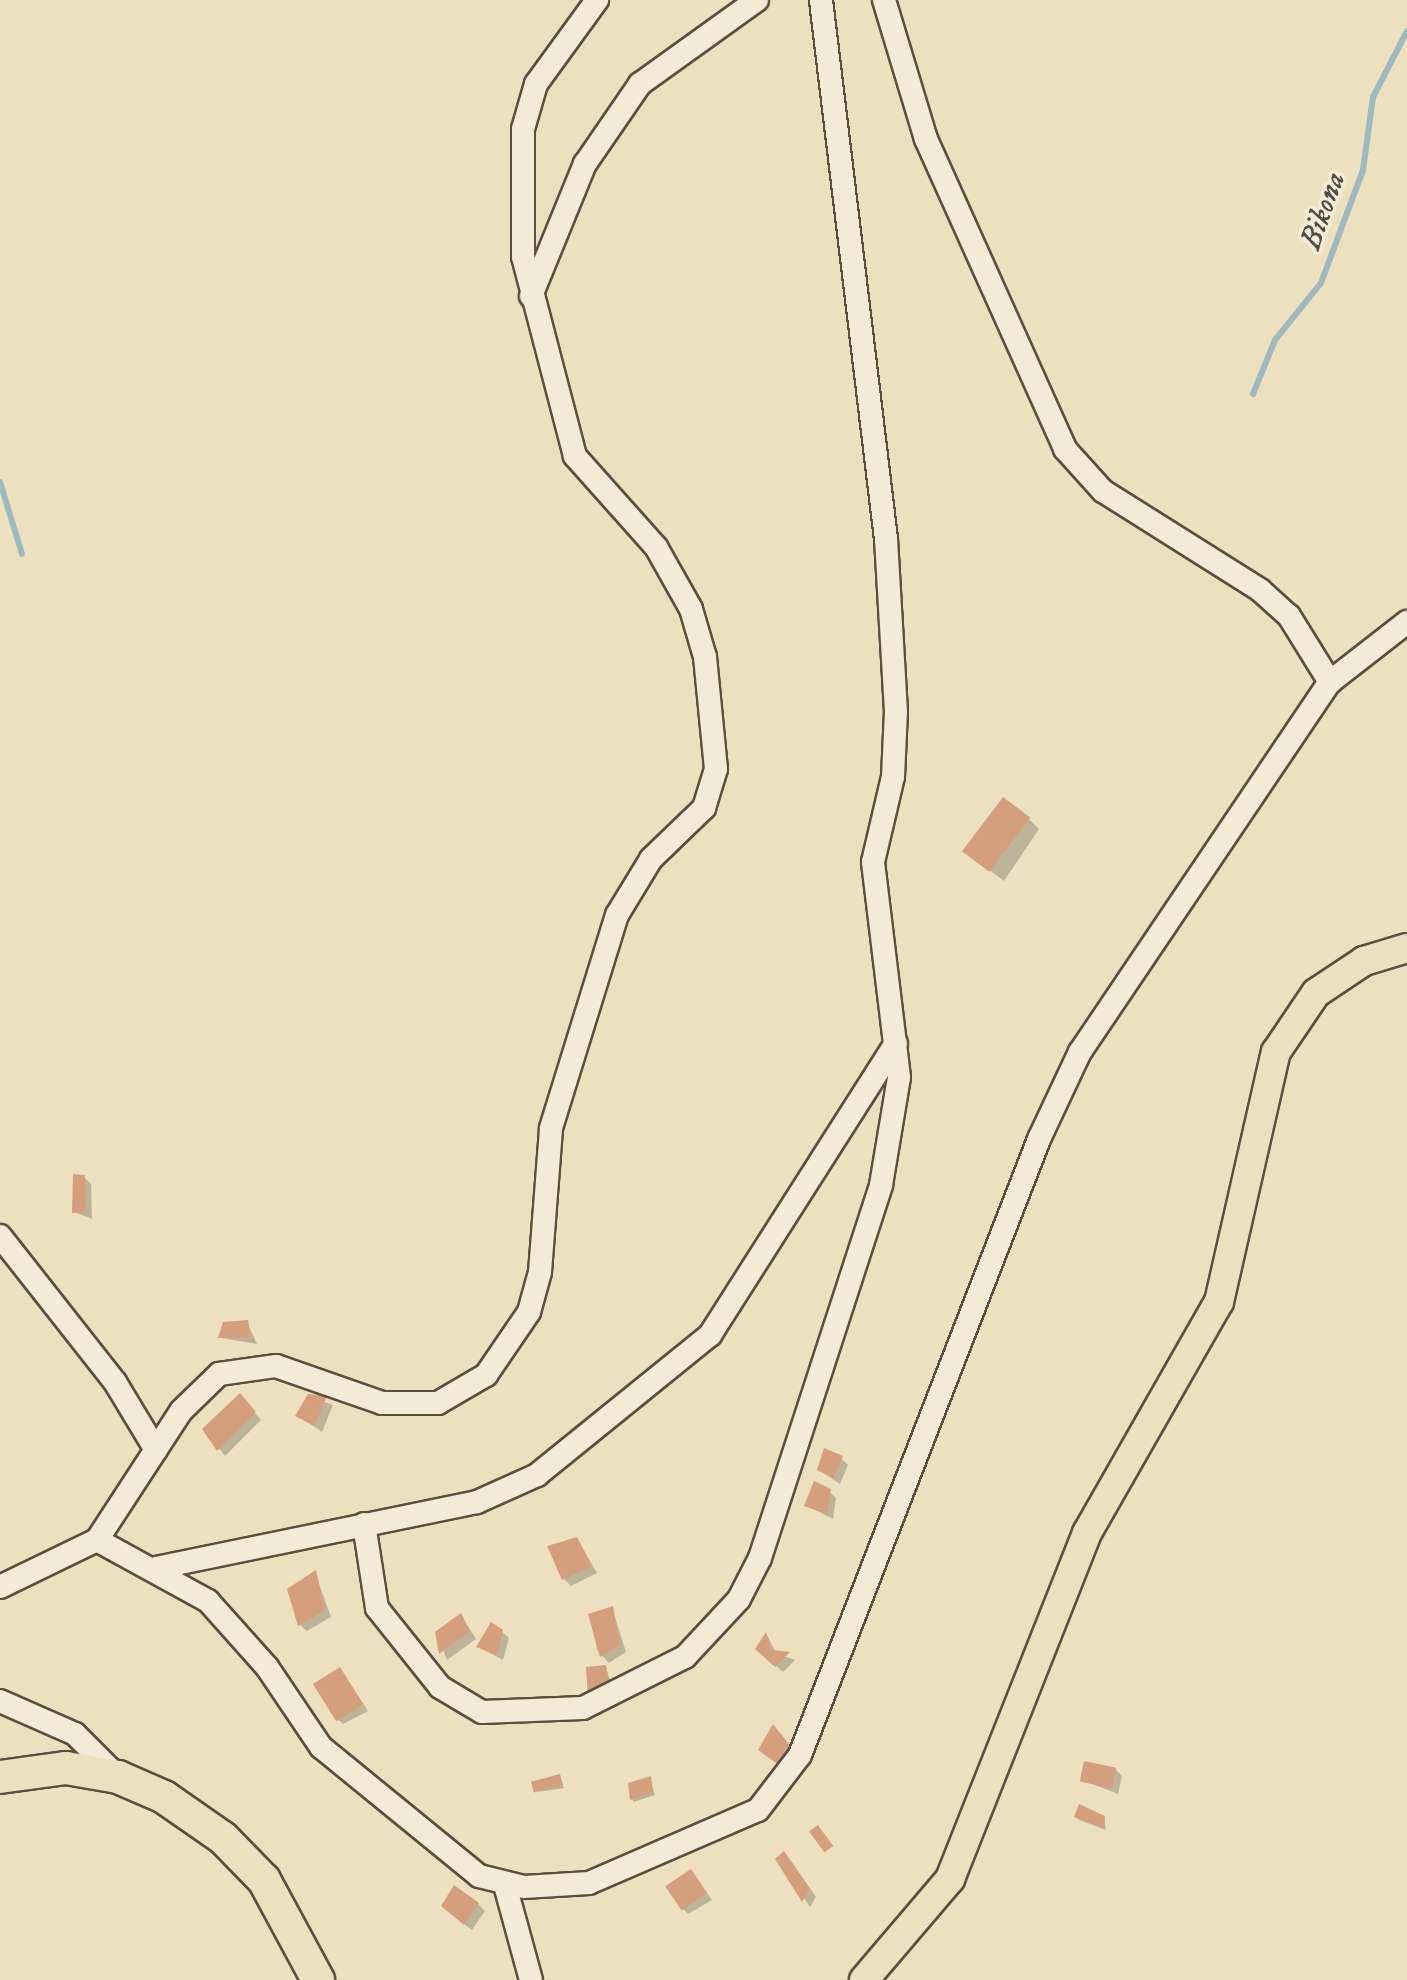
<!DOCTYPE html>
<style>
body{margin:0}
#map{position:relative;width:1407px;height:1980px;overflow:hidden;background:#ece0bf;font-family:"IM FELL DW Pica",serif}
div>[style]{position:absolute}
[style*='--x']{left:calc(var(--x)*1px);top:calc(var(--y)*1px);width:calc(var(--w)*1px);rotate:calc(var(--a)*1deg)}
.shadow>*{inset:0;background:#0003}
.stream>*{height:6px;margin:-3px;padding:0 3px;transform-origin:3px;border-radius:3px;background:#9fbabe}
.building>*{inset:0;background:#d59f7d;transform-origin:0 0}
.roads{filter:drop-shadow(2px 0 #5c4e40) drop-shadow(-2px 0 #5c4e40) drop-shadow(0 2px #5c4e40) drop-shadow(0 -2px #5c4e40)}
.minor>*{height:22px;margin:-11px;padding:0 11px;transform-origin:11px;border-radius:11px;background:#f3ebd5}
.major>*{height:28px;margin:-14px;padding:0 14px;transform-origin:14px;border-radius:14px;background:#ece0bf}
.highway>*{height:32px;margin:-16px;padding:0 16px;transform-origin:16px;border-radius:16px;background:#ece0bf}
span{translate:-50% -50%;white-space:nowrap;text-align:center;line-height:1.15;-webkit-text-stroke:7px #f3ebd5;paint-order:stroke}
.water-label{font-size:30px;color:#4e4d48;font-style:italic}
</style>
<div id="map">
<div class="shadow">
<i style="clip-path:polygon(1028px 818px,1039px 829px,1004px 881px,964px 851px)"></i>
<i style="clip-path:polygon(84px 1177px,91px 1184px,92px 1219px,74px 1212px)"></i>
<i style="clip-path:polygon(247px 1322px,257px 1344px,221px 1338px)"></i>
<i style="clip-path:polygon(240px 1396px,261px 1420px,225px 1456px,205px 1429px)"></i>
<i style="clip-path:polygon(309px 1396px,333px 1405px,322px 1432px,298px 1415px)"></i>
<i style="clip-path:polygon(841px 1458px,848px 1465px,840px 1484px,819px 1470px)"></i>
<i style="clip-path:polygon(829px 1491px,836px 1498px,833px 1519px,806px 1505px)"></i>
<i style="clip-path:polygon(577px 1539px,597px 1573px,571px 1586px,564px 1579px)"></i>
<i style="clip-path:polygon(315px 1573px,331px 1617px,307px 1631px,300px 1625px)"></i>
<i style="clip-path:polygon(612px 1608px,626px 1652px,609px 1663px,597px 1650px,591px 1616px)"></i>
<i style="clip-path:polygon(461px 1615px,476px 1639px,447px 1660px,437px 1633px)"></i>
<i style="clip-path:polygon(501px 1631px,509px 1638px,503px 1660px,479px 1647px)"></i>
<i style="clip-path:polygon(767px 1635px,776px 1653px,795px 1660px,783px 1672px,765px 1656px)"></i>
<i style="clip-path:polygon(606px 1667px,615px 1697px,590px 1698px)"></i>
<i style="clip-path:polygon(340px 1669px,368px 1711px,343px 1724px,336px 1718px)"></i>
<i style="clip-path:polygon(780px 1734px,795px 1752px,783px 1768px,760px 1750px)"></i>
<i style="clip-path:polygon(1115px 1769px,1122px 1776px,1118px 1794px,1082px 1780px)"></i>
<i style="clip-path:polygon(559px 1777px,564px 1788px,538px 1792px)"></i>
<i style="clip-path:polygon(650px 1779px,655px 1795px,634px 1802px,632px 1799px)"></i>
<i style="clip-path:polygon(1076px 1817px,1104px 1818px,1106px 1830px,1079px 1820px)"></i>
<i style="clip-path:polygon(778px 1860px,791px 1861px,816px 1897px,810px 1907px)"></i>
<i style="clip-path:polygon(691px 1871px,712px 1900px,688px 1914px,681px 1907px)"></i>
<i style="clip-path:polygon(478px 1904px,485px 1911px,472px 1930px,450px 1913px)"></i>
</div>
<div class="stream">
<i style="--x:1253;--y:394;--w:58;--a:-67.8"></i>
<i style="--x:1275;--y:340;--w:73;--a:-51.1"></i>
<i style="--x:1321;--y:283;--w:121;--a:-69.6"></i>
<i style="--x:1363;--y:170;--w:74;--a:-82.2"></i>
<i style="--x:1373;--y:97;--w:74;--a:-62.7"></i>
<i style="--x:0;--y:482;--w:75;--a:73"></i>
</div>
<div class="building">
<i style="left:1003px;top:797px;width:34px;height:68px;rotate:37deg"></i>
<i style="clip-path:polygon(73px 1174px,85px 1175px,86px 1213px,72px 1213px)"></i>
<i style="clip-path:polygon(248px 1320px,251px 1338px,218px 1338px,223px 1322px)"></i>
<i style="clip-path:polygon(240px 1393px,256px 1412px,217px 1451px,202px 1429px)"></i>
<i style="clip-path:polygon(308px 1394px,327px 1396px,314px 1426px,295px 1416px)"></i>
<i style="clip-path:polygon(824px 1448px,843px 1456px,833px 1478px,817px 1470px)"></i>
<i style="clip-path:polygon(814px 1481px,831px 1489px,827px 1514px,804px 1506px)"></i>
<i style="clip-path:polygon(577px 1537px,592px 1566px,562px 1580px,547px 1546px)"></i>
<i style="clip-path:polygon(316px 1570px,325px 1610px,298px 1626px,287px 1589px)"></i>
<i style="clip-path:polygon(613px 1606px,620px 1645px,600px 1657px,588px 1614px)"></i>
<i style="clip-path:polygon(461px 1613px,470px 1631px,439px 1654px,435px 1632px)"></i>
<i style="clip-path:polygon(491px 1622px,503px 1630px,497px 1655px,476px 1647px)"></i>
<i style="clip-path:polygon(766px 1632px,771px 1650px,790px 1652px,775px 1667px,755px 1649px)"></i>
<i style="clip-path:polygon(606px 1665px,610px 1690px,588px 1699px,586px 1667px)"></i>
<i style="left:340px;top:1667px;width:44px;height:32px;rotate:58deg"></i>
<i style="clip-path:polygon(773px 1724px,789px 1744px,776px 1763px,758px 1750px)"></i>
<i style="left:1084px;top:1761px;width:33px;height:21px;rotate:12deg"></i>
<i style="left:560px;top:1774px;width:11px;height:30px;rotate:75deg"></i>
<i style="clip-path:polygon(651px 1776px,653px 1792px,630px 1800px,628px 1783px)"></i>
<i style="clip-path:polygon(1079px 1804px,1105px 1816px,1104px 1828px,1074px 1817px)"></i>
<i style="left:818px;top:1825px;width:26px;height:11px;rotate:54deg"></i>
<i style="clip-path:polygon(784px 1851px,810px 1889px,802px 1902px,775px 1859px)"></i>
<i style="left:691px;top:1869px;width:29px;height:31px;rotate:56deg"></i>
<i style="clip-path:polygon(454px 1885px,479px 1903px,464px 1925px,441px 1906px)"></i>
</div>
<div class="roads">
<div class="minor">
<i style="--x:884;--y:0;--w:145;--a:73.2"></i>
<i style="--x:926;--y:139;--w:340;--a:65.8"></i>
<i style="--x:1065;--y:449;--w:57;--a:47.9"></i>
<i style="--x:1103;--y:491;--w:186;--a:32.2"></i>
<i style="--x:1260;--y:590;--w:39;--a:42"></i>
<i style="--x:1289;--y:616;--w:78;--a:58.2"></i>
<i style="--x:531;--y:296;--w:143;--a:-67.8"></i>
<i style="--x:585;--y:164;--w:97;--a:-55.5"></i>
<i style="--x:640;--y:84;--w:144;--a:-35.7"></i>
<i style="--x:0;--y:1236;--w:186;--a:51.8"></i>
<i style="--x:115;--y:1382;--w:79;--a:58.9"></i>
<i style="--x:364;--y:1524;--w:85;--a:81.2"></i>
<i style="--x:377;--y:1608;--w:101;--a:51.4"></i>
<i style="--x:440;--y:1687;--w:49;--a:30.8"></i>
<i style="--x:482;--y:1712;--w:101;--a:-2.3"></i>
<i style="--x:583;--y:1708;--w:114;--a:-26.6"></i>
<i style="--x:685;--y:1657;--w:79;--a:-47"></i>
<i style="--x:739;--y:1599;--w:46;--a:-62.9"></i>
<i style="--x:760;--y:1558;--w:392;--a:-72"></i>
<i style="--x:881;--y:1185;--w:109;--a:-80.5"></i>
<i style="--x:899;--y:1077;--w:217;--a:-96.9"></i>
<i style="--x:873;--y:862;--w:87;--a:-76.8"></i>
<i style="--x:893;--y:777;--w:65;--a:-87.4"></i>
<i style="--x:896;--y:712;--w:173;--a:-93.3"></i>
<i style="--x:886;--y:539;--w:543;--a:-96.88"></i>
<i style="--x:97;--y:1540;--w:127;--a:28.8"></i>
<i style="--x:208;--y:1601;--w:89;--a:48.2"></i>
<i style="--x:267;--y:1667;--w:97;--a:56"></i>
<i style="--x:321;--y:1747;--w:204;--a:39.2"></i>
<i style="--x:479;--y:1876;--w:46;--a:13.7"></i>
<i style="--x:524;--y:1887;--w:65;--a:-3.5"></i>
<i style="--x:589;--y:1883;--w:184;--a:-23.4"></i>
<i style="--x:758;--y:1810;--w:69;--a:-52.6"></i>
<i style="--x:800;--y:1755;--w:661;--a:-68.79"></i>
<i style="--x:1039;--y:1139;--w:96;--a:-64.8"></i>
<i style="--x:1080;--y:1052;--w:447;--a:-56"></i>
<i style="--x:1330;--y:682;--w:98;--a:-37.9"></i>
<i style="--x:156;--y:1568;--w:328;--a:-11.6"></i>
<i style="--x:477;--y:1502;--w:66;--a:-24.2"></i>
<i style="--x:537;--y:1475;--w:223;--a:-39"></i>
<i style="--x:710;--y:1335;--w:346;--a:-57.5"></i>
<i style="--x:0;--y:1587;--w:108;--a:-25.9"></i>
<i style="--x:97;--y:1540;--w:154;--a:-56.9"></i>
<i style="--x:181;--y:1411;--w:53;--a:-44.2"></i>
<i style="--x:219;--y:1374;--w:58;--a:-8"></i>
<i style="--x:276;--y:1366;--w:112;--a:19.2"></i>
<i style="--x:382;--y:1403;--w:56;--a:0"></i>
<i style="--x:438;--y:1403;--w:56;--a:-30.3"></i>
<i style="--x:486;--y:1375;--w:76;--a:-55.7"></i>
<i style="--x:529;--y:1312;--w:41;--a:-74.6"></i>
<i style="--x:540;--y:1272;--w:144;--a:-85.6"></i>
<i style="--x:551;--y:1128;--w:223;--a:-72.8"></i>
<i style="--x:617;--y:915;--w:66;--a:-58.7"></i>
<i style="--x:651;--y:859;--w:74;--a:-43.9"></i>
<i style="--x:704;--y:808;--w:41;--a:-72.9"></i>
<i style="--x:716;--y:769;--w:113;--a:-95.6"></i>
<i style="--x:705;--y:657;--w:50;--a:-106.3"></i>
<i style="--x:691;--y:609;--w:71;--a:-119.4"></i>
<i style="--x:656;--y:547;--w:122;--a:-131.7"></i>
<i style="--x:575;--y:456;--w:206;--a:-104.6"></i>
<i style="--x:523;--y:257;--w:128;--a:-90"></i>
<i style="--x:523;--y:129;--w:47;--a:-73.9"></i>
<i style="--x:536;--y:84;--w:104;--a:-54"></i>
<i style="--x:0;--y:1701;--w:82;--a:23.7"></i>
<i style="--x:75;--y:1734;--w:59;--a:45"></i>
<i style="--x:505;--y:1885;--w:98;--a:74.7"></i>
</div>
<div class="major">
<i style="--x:864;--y:1980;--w:133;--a:-49.6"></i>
<i style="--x:950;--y:1879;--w:372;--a:-68.4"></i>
<i style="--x:1087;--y:1533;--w:266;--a:-60.3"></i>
<i style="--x:1219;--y:1302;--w:256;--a:-77.2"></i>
<i style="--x:1276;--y:1052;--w:71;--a:-55.9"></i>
<i style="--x:1316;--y:993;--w:58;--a:-33.7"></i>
<i style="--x:1364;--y:961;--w:45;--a:-16.8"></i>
</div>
<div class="highway">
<i style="--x:0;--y:1777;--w:67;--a:-7.8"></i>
<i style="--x:66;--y:1768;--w:53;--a:9.8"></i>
<i style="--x:118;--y:1777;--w:50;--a:23.5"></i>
<i style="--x:164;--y:1797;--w:72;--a:34.8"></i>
<i style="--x:223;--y:1838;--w:59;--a:45.7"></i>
<i style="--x:264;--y:1880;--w:114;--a:61.6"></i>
</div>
</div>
<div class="water-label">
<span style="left:1324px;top:211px;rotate:-70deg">Bikona</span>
</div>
</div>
